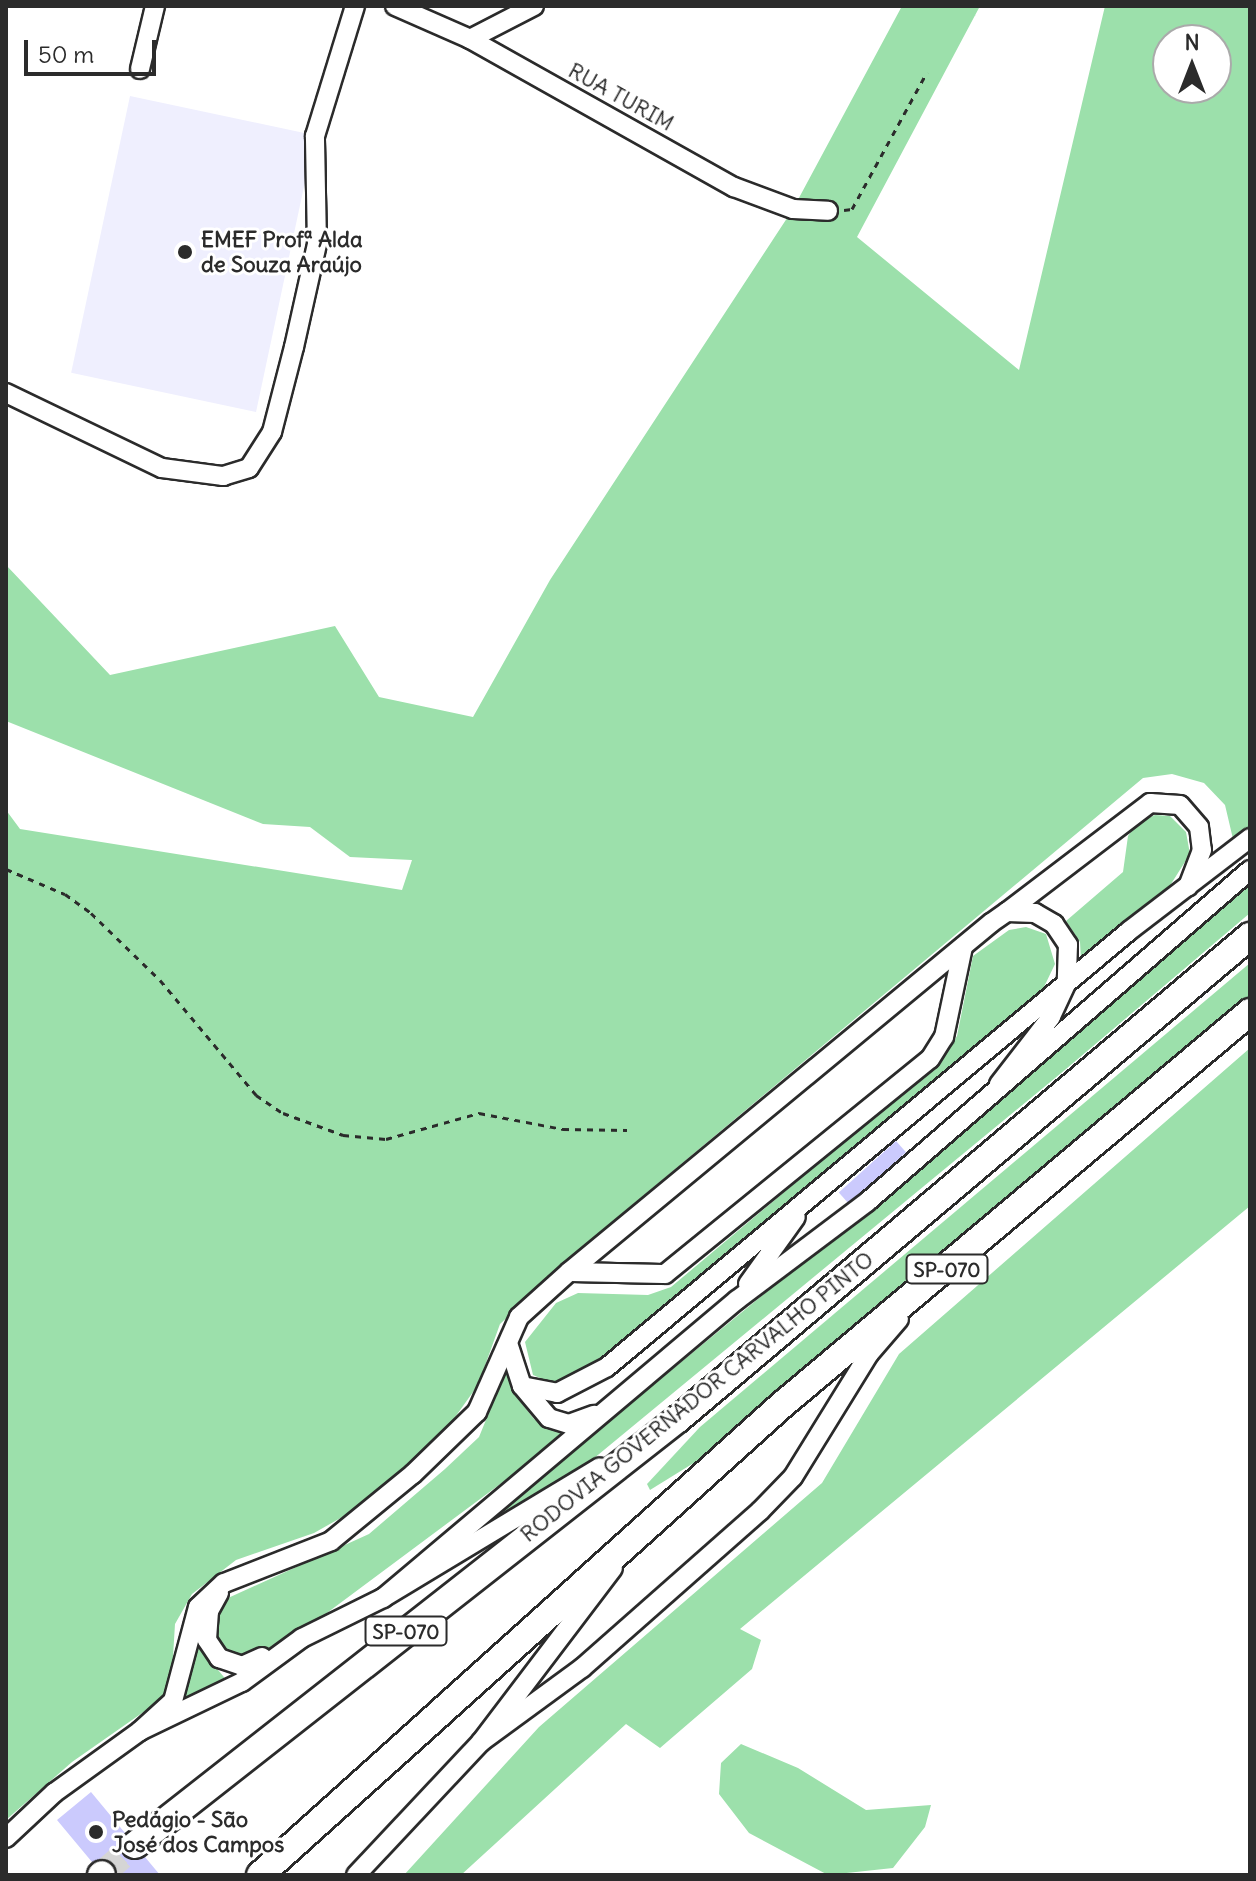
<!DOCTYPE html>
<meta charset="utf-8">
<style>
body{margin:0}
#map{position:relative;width:1256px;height:1881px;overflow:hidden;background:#fff;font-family:Delius,sans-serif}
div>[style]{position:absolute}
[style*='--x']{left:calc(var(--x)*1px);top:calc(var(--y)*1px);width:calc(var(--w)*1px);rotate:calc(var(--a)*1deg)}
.built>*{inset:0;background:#efeffe;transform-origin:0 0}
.green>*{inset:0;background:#9ce0ab}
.building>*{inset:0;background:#cbcafd;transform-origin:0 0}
.highway-tunnel>*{height:26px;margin-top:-13px;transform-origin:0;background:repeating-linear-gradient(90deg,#d5d5d5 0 26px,transparent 0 39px)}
.path>*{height:3px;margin-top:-1.5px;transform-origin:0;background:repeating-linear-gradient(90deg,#2b2b2b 0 6px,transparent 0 12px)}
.roads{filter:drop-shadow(2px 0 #2b2b2b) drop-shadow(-2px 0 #2b2b2b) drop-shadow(0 2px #2b2b2b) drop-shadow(0 -2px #2b2b2b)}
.minor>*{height:18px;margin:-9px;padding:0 9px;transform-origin:9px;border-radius:9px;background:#fff}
.highway>*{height:26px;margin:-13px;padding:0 13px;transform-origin:13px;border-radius:13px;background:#fff}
.dots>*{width:22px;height:22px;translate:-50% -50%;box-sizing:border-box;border:4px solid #fff;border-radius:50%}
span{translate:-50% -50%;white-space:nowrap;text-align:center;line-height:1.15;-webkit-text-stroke:6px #fff;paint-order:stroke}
.shield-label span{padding:2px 6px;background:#fff;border:2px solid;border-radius:6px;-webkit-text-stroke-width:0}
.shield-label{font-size:20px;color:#2b2b2b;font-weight:700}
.street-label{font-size:22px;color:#2b2b2b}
.poi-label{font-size:22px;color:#2b2b2b;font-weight:700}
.left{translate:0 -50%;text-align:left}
.frame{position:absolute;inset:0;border:8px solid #2b2b2b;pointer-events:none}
.north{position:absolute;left:1152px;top:24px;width:80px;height:80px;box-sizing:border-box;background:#fff;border:2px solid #aaa;border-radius:50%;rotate:0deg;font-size:22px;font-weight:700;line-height:32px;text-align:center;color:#2b2b2b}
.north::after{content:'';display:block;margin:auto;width:28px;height:36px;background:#2b2b2b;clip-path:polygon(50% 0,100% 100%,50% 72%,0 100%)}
.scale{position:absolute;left:24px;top:40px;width:132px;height:36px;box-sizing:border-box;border:4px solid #2b2b2b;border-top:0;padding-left:10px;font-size:24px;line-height:28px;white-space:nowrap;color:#2b2b2b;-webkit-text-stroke:6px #fff;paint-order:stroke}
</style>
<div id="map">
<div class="built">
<i style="left:130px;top:96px;width:189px;height:283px;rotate:12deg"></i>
</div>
<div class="green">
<i style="clip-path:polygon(evenodd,902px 6px,980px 6px,857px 237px,1019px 370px,1105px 6px,1250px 6px,1250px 826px,1233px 839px,1225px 805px,1204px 783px,1172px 774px,1143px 778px,601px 1231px,500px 1324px,478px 1385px,443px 1434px,360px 1507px,314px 1533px,236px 1560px,192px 1594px,175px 1624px,172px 1673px,162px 1699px,72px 1762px,6px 1820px,6px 810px,20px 829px,402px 890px,412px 860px,350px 857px,310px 827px,263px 824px,6px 721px,6px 565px,110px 675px,335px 626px,379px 697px,473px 717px,550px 580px,793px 209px,902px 6px,1168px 40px,1216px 40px,1216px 88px,1168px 88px,1168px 40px)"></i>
<i style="clip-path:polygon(1155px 815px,1170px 816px,1186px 832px,1190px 854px,1164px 895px,1081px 961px,1080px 942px,1066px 921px,1123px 872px,1128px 836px,1137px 823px)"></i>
<i style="clip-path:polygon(1250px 885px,1250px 913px,1066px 1069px,570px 1478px,478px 1529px,972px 1123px)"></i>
<i style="clip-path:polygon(1026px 927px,1046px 934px,1055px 964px,1043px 989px,1012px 1020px,592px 1365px,554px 1384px,533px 1375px,525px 1342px,556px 1303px,578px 1293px,648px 1295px,671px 1287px,942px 1060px,957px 1036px,973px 956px,1009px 930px)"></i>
<i style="clip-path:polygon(1250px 963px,1250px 1003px,726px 1443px,650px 1490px,647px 1484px,700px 1427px)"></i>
<i style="clip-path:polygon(1250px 1048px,1250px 1206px,740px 1629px,761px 1640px,752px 1669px,660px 1748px,626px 1724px,461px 1875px,404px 1875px,539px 1727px,822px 1483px,899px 1354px)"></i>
<i style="clip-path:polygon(506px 1371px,512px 1391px,534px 1419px,566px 1435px,300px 1633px,255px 1655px,232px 1653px,216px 1639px,216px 1619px,228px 1598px,369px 1534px,445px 1469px,479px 1437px)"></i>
<i style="clip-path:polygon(195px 1642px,228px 1682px,179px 1707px,188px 1684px)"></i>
<i style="clip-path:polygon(741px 1744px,798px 1768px,866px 1810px,931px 1805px,925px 1827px,893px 1868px,828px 1875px,749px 1833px,719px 1794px,721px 1763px)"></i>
</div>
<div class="building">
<i style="left:896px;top:1141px;width:15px;height:77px;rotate:48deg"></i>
<i style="clip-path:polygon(91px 1792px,125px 1833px,123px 1855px,145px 1857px,160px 1875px,118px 1875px,107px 1859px,92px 1862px,57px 1820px)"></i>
</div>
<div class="highway-tunnel">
<i style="--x:102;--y:1874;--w:44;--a:-41.3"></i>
</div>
<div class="path">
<i style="--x:844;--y:210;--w:8;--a:-7"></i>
<i style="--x:852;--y:209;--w:156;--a:-61.3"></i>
<i style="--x:6;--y:869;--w:64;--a:23"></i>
<i style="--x:65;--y:894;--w:32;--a:36"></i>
<i style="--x:91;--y:913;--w:96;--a:44.2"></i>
<i style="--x:160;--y:980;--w:150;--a:50.1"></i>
<i style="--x:256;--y:1095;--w:32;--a:34"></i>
<i style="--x:283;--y:1113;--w:64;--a:20.1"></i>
<i style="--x:343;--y:1135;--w:43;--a:5.3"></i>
<i style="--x:386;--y:1139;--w:97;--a:-15.6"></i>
<i style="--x:479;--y:1113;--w:86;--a:10.8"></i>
<i style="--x:563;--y:1129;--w:64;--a:0.9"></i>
</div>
<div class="roads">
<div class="minor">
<i style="--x:395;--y:6;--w:82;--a:23.7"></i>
<i style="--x:470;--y:39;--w:303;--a:29.3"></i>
<i style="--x:734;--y:187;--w:63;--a:20.4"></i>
<i style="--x:793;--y:209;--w:35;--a:3"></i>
<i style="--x:470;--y:39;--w:72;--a:-27.3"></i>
<i style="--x:140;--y:69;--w:65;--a:-76.6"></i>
<i style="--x:6;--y:393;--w:173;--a:25.7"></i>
<i style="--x:162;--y:468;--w:62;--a:7.5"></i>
<i style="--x:223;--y:476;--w:27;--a:-17"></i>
<i style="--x:249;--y:468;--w:43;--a:-57.4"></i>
<i style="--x:272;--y:432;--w:88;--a:-75.5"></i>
<i style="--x:294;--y:347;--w:106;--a:-77.4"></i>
<i style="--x:317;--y:244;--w:108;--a:-91.1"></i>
<i style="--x:315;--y:136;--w:136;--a:-72.9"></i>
<i style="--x:1007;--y:912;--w:180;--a:-37.3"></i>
<i style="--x:1150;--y:803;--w:30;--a:4"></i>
<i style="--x:1180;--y:805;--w:29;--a:49"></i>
<i style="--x:1199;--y:827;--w:23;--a:83"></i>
<i style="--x:1202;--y:850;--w:39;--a:111"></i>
<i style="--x:569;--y:1272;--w:96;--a:1.2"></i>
<i style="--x:665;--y:1274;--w:341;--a:-39.1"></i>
<i style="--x:930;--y:1059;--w:26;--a:-58"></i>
<i style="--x:944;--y:1037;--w:92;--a:-78.1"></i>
<i style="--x:748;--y:1284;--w:82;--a:-54.4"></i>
<i style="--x:508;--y:1343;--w:45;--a:72"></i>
<i style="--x:522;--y:1386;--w:42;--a:49.8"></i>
<i style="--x:549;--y:1418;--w:21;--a:17"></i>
<i style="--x:569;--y:1424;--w:27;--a:-20"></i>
<i style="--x:522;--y:1386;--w:36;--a:11"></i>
<i style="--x:557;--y:1393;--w:56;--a:-27.5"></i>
<i style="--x:607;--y:1367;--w:680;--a:-39.87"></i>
<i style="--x:1129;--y:931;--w:153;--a:-37.5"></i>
<i style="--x:219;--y:1593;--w:21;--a:119"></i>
<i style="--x:209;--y:1611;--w:29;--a:94"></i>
<i style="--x:207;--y:1640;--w:22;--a:56"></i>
<i style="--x:219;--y:1658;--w:24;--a:19"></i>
<i style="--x:242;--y:1666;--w:22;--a:-24"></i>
<i style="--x:383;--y:1598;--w:463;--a:-40.1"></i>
<i style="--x:737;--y:1300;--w:163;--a:-37"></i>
<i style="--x:867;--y:1202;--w:507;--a:-40.92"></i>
<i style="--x:140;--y:1731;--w:45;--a:-42.3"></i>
<i style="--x:173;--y:1701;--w:97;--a:-75.1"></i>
<i style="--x:198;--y:1607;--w:35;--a:-43"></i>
<i style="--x:224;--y:1583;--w:115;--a:-21.4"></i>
<i style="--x:331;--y:1541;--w:106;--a:-39.3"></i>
<i style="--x:413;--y:1474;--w:89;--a:-44.1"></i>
<i style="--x:477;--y:1412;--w:104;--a:-66.1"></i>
<i style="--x:519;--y:1317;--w:67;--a:-42"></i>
<i style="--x:569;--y:1272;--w:548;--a:-39.59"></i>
<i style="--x:991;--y:923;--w:19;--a:-35"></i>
<i style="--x:1007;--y:912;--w:28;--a:2"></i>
<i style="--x:1035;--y:913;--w:22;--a:30"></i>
<i style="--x:1054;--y:924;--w:25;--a:56"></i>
<i style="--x:1068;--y:945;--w:37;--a:92"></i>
<i style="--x:1067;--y:982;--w:38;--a:115"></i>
<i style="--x:1051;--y:1017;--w:85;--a:127.8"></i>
<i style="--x:481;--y:1742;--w:125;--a:-36.2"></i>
<i style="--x:582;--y:1668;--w:237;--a:-41.4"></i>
<i style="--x:760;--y:1511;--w:47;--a:-45.9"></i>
<i style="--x:793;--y:1477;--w:145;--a:-58.3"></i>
<i style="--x:869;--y:1354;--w:46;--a:-49.4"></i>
<i style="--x:6;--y:1838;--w:66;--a:-43.2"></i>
<i style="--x:54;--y:1793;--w:106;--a:-35.8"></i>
<i style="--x:140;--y:1731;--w:113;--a:-25.7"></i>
<i style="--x:242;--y:1682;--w:74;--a:-36.3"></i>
<i style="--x:302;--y:1638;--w:90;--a:-26.3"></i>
<i style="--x:383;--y:1598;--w:253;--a:-31.1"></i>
<i style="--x:356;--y:1875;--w:183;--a:-46.8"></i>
<i style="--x:481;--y:1742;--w:218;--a:-52.8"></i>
</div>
<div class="highway">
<i style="--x:135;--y:1845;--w:690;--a:-38.12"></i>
<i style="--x:678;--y:1419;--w:749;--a:-40.18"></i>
<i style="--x:101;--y:1875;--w:1;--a:-45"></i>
<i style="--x:260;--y:1875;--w:704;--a:-42.01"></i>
<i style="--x:783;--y:1404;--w:610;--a:-40.01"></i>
</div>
</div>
<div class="dots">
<i style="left:185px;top:252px;background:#2b2b2b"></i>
<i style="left:96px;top:1832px;background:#2b2b2b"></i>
</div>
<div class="shield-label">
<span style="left:947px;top:1269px">SP-070</span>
<span style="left:406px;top:1631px">SP-070</span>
</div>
<div class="street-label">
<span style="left:621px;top:97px;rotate:29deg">RUA TURIM</span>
<span style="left:697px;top:1397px;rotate:-39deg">RODOVIA GOVERNADOR CARVALHO PINTO</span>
</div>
<div class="poi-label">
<span class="left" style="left:201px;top:252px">EMEF Profª Alda<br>de Souza Araújo</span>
<span class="left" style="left:112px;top:1832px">Pedágio - São<br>José dos Campos</span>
</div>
<div class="frame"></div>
<div class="north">N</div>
<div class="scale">50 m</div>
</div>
